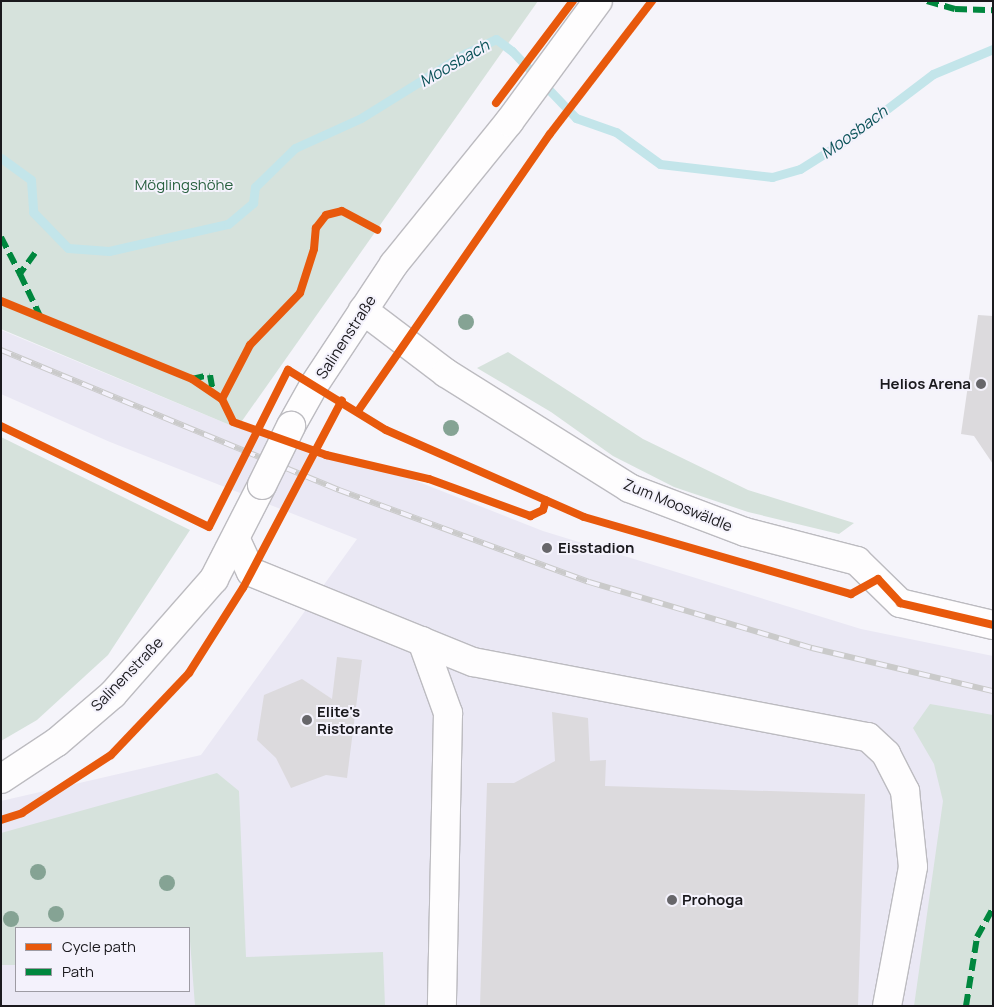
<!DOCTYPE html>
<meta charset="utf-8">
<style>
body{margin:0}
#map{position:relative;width:994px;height:1007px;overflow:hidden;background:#f5f4fa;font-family:Manrope,sans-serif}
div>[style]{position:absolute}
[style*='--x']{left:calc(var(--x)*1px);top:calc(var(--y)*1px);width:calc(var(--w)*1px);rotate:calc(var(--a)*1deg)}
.built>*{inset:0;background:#eae8f4}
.green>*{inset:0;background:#d6e2dc}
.stream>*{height:9px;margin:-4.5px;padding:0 4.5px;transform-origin:4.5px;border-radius:4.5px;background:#c3e5ea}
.building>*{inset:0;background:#dcdadd}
.roads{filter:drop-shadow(1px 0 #bcbbc0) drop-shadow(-1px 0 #bcbbc0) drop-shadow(0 1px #bcbbc0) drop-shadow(0 -1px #bcbbc0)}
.minor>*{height:28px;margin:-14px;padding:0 14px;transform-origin:14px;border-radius:14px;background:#fefdfe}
.rail>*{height:5.5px;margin-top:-2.75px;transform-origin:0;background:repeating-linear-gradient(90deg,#f4f2fc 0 11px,#cacaca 0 22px);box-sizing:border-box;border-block:1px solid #cacaca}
.bridges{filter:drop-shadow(1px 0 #bcbbc0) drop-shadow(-1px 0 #bcbbc0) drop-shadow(0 1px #bcbbc0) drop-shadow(0 -1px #bcbbc0)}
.minor-bridge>*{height:28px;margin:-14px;padding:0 14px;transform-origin:14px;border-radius:14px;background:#fefdfe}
.quiet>*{height:6px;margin-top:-3px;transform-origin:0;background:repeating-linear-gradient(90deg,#00873e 0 12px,transparent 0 18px)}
.cycleway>*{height:8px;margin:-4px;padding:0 4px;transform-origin:4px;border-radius:4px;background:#e8590c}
.trees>*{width:16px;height:16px;margin:-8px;border-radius:50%;background:#85a394}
.dots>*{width:14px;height:14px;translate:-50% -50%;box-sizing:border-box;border:2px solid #f4f2fc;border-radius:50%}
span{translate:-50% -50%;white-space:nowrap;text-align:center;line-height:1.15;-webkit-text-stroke:4px #f4f2fc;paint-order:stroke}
.park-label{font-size:15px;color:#296140}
.street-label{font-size:15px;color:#1a191d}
.poi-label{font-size:15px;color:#1a191d;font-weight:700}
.right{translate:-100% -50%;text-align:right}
.left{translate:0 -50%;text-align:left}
.water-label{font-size:16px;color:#0a5258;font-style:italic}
.frame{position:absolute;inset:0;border:2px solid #1a191d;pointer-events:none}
.legend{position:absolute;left:15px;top:927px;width:175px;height:65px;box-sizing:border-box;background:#f4f2fc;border:1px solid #9d9ba3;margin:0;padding:6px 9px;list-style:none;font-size:15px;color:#1a191d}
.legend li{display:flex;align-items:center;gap:10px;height:25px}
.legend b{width:25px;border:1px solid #9d9ba3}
</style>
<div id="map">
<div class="built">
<i style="clip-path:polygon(evenodd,1px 330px,237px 428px,396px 473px,543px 531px,861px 629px,993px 656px,993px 1006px,1px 1006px,1px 801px,201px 755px,357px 539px,110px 442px,1px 394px,1px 330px,16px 928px,189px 928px,189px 991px,16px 991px,16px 928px)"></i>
</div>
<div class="green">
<i style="clip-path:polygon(1px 1px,538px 1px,237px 428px,1px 329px)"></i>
<i style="clip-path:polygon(508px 352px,643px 439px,748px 490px,854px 523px,839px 534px,748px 512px,674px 487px,613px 456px,551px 412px,477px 368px)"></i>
<i style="clip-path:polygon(1px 437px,190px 530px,108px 655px,37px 720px,1px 741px)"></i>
<i style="clip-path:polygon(930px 704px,993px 715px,993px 1006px,914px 1006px,943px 801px,934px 764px,913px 728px)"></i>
<i style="clip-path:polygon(217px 773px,239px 791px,246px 957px,383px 952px,385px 1006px,195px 1006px,189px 928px,16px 928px,16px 965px,1px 965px,1px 833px)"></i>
</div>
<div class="stream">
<i style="--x:1;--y:158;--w:37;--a:36"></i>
<i style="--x:31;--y:180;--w:32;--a:86"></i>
<i style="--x:33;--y:212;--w:50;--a:45.8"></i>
<i style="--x:68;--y:248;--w:41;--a:4.2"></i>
<i style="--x:109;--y:251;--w:122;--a:-12.8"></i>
<i style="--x:228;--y:224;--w:33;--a:-40"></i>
<i style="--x:253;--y:203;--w:16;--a:-83"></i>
<i style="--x:255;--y:187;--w:56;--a:-44.3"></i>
<i style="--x:295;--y:148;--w:72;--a:-24.4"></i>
<i style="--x:361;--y:118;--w:123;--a:-31.8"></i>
<i style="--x:466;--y:53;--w:33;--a:-25"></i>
<i style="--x:496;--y:39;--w:20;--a:37"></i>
<i style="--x:512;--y:51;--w:93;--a:46.3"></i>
<i style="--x:576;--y:118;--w:42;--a:19.3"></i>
<i style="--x:616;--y:132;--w:54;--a:36"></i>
<i style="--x:660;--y:164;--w:113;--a:6.6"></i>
<i style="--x:772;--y:177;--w:29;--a:-16"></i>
<i style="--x:800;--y:169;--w:54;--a:-32.2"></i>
<i style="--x:846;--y:140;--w:109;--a:-37.2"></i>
<i style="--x:933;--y:74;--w:65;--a:-22.6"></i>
</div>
<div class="building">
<i style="clip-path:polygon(978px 315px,993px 316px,993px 464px,974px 436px,961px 434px)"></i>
<i style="clip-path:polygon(337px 657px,362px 660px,347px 778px,326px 775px,291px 788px,276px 758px,257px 740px,264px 695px,302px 679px,332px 699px)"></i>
<i style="clip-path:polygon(552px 712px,588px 718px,590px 761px,606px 760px,605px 786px,865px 794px,858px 1006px,480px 1006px,487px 783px,514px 783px,555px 761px)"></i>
</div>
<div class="roads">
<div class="minor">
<i style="--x:363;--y:310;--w:104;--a:37.2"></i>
<i style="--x:446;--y:373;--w:216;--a:32.1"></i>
<i style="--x:629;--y:488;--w:124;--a:20.8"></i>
<i style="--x:745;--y:532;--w:116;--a:14.5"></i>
<i style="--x:857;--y:561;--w:60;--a:44.3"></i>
<i style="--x:900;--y:603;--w:96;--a:13.3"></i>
<i style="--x:291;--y:426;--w:47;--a:-60.7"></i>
<i style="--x:314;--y:385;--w:145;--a:-56.5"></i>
<i style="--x:394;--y:264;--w:183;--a:-51"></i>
<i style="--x:509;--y:122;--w:150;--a:-53.7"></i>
<i style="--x:236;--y:540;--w:35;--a:65"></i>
<i style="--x:251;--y:572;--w:240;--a:22.1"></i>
<i style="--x:473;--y:662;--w:402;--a:10.8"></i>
<i style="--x:868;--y:737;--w:25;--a:43"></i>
<i style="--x:886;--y:754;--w:42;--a:62.8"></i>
<i style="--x:905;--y:791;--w:76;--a:84"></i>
<i style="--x:913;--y:867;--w:141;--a:100.6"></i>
<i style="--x:422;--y:641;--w:77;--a:70.1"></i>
<i style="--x:448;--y:713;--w:293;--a:91.2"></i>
<i style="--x:1;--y:779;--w:67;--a:-33.5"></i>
<i style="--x:57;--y:742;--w:74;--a:-40.6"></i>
<i style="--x:113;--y:694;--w:153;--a:-48.7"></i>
<i style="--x:214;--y:579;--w:106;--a:-62.9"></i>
</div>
</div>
<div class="rail">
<i style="--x:1;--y:350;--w:366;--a:22.5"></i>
<i style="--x:339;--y:490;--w:266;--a:20.2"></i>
<i style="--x:589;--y:582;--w:233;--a:16.5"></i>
<i style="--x:812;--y:648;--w:186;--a:13.4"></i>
</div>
<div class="bridges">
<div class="minor-bridge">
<i style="--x:262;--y:485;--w:66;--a:-63.8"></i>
</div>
</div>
<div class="quiet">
<i style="--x:927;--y:1;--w:29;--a:16"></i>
<i style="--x:955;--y:9;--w:38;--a:2"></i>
<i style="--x:1;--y:237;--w:42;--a:62.8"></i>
<i style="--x:35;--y:253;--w:26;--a:126"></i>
<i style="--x:20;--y:274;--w:47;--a:64.5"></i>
<i style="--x:192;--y:379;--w:18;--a:-13"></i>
<i style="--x:210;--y:375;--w:17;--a:80"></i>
<i style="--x:966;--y:1006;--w:70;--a:-80.9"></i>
<i style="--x:977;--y:937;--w:33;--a:-61"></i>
</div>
<div class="cycleway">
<i style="--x:496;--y:103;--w:128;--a:-53"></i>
<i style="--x:1;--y:301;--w:206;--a:22.2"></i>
<i style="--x:192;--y:379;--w:36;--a:34"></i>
<i style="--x:222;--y:399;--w:25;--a:64"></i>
<i style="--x:233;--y:422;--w:99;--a:19.5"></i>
<i style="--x:326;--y:455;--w:106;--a:13.1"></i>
<i style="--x:429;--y:479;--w:108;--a:20.1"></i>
<i style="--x:530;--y:516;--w:14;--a:-25"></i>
<i style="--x:543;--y:510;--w:10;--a:-73"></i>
<i style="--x:222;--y:399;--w:61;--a:-62.6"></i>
<i style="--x:250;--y:345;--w:72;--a:-46.1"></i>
<i style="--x:300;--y:293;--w:46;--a:-72.3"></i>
<i style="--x:314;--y:249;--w:21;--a:-85"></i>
<i style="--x:316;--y:228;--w:16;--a:-52"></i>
<i style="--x:326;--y:215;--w:16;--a:-14"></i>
<i style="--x:342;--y:211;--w:40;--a:28"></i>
<i style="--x:358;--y:411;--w:337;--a:-55.3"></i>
<i style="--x:550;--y:134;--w:168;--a:-52.5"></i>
<i style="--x:1;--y:426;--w:231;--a:25.9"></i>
<i style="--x:209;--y:527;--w:176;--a:-63.3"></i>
<i style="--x:288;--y:370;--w:115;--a:31.5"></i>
<i style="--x:386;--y:430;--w:216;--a:23.7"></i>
<i style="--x:584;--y:517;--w:278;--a:16.1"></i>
<i style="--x:851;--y:594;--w:31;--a:-29"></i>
<i style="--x:878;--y:579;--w:33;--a:47"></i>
<i style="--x:900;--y:603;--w:96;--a:13.3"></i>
<i style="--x:1;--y:820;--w:22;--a:-18"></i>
<i style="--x:22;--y:813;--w:106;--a:-33.1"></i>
<i style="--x:111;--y:755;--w:113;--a:-46.4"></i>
<i style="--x:189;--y:673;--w:101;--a:-57.6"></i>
<i style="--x:243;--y:588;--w:212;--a:-62.2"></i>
</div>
<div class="trees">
<i style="left:466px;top:322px"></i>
<i style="left:451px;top:428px"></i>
<i style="left:38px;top:872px"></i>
<i style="left:167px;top:883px"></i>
<i style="left:56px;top:914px"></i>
<i style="left:11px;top:919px"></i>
</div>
<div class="dots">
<i style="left:981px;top:384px;background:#67666a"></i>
<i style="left:547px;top:548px;background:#67666a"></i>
<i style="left:307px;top:720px;background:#67666a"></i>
<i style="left:672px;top:900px;background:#67666a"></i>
</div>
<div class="park-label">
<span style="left:184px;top:185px">Möglingshöhe</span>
</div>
<div class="street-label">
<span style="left:346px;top:337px;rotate:-57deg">Salinenstraße</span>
<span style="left:678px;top:505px;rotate:22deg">Zum Mooswäldle</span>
<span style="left:127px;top:674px;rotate:-46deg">Salinenstraße</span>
</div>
<div class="poi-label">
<span class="right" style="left:971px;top:384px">Helios Arena</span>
<span class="left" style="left:558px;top:548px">Eisstadion</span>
<span class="left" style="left:317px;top:720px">Elite's<br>Ristorante</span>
<span class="left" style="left:682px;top:900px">Prohoga</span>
</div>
<div class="water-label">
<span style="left:454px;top:63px;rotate:-30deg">Moosbach</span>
<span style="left:854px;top:132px;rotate:-36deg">Moosbach</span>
</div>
<div class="frame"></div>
<ul class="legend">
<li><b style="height:6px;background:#e8590c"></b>Cycle path</li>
<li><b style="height:6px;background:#00873e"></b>Path</li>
</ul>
</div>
